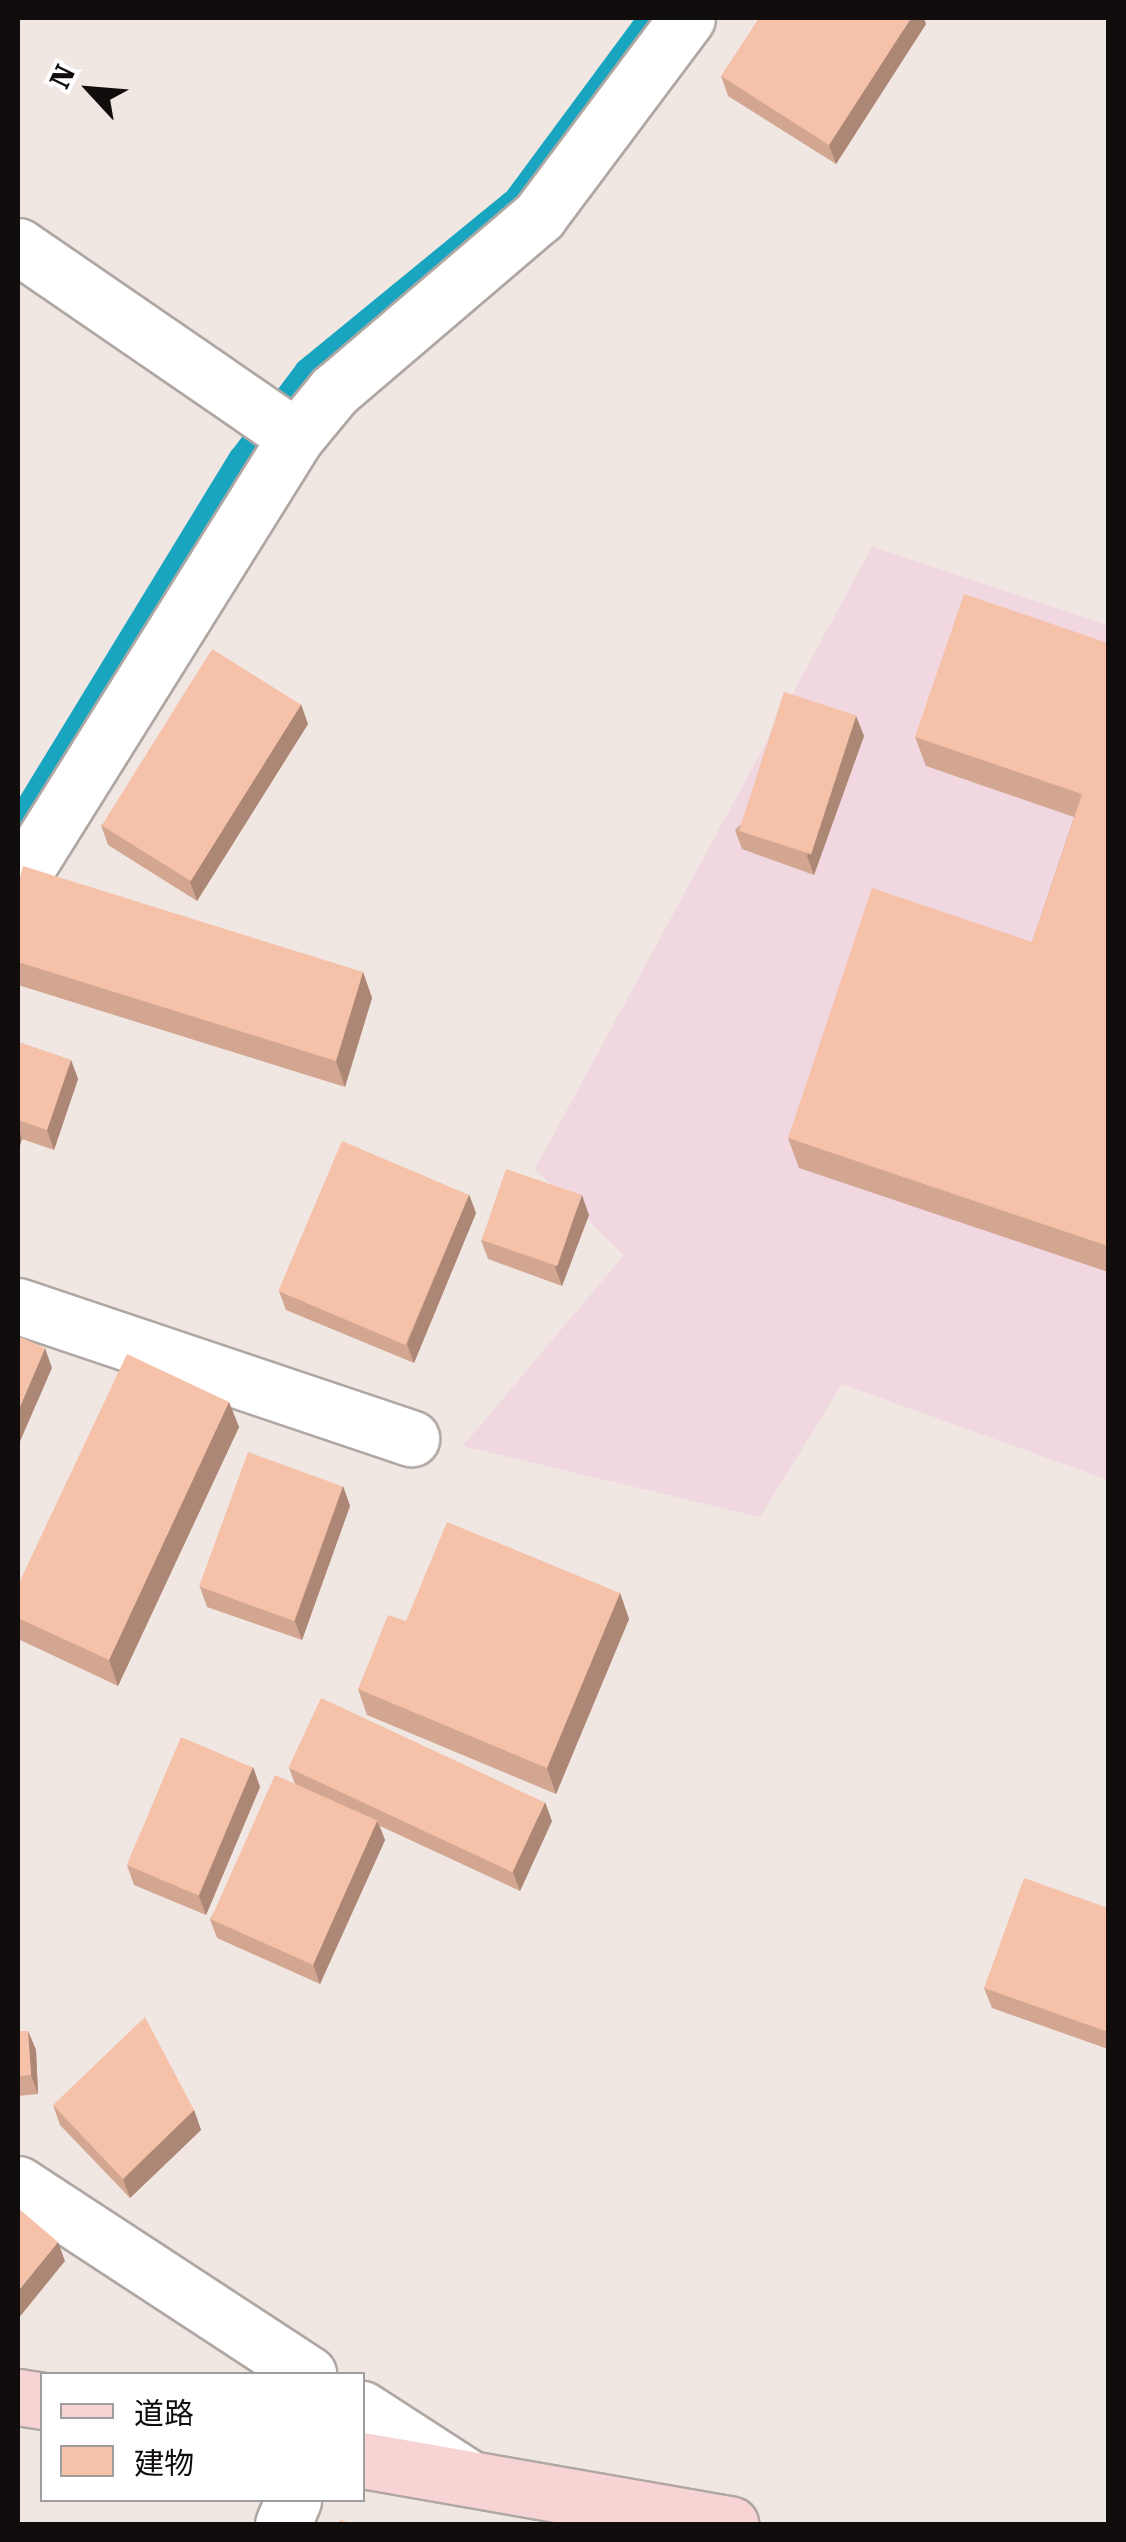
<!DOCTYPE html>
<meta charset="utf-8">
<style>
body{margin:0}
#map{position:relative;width:1126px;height:2542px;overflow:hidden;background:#f0e7e3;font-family:"Roboto Serif","Noto Sans JP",serif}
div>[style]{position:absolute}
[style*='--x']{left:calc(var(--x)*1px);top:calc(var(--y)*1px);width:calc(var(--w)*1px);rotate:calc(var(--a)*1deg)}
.industrial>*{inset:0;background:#f1d7e0}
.stream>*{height:22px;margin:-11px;padding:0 11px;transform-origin:11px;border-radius:11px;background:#19a5c0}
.roads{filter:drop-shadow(2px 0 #afa7a3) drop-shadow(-2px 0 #afa7a3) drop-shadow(0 2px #afa7a3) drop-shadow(0 -2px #afa7a3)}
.minor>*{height:55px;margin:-27.5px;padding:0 27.5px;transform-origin:27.5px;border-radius:27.5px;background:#fff}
.major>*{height:55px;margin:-27.5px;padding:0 27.5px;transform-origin:27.5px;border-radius:27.5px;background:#f8d3d4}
.wall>*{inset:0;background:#d3a691}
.shaded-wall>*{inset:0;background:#ac8776}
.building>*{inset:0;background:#f5c1a9;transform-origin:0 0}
span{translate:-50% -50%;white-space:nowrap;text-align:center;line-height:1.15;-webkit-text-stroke:10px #fff;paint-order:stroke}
.frame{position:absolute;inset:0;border:20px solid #100d0c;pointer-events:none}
.legend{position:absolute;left:40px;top:2372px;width:325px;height:130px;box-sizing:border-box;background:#fff;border:2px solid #9f9e9e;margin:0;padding:12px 18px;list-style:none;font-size:30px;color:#100d0c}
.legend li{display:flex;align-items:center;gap:20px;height:50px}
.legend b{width:50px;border:2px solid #9f9e9e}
.north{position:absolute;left:40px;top:40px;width:100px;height:100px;-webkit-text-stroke:8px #fff;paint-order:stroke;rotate:296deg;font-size:28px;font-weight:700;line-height:40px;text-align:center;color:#100d0c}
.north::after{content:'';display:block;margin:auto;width:35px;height:45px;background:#100d0c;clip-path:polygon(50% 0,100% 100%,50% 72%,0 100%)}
</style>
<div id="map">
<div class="industrial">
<i style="clip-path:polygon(872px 547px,1108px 625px,1108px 1480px,842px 1384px,760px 1517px,463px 1446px,624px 1255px,535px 1169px)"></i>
</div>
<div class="stream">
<i style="--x:18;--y:821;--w:426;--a:-58.6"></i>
<i style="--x:240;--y:458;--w:110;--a:-53.1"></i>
<i style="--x:306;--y:370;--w:270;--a:-39.3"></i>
<i style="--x:515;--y:199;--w:225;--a:-53.5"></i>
</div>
<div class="roads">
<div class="minor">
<i style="--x:18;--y:246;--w:337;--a:34.5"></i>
<i style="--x:18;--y:882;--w:525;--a:-58.01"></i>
<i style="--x:296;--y:437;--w:60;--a:-50.4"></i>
<i style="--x:334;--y:391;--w:270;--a:-40.5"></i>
<i style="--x:539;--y:216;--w:247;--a:-53.2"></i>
<i style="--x:18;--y:1306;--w:415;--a:18.6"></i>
<i style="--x:18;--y:2184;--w:347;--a:33.2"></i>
<i style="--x:362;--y:2409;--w:125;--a:32.9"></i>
<i style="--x:283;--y:2524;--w:26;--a:-67"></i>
</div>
<div class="major">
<i style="--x:18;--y:2397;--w:24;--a:9"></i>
<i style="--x:362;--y:2460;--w:374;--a:9.9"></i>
</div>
</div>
<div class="wall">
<i style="clip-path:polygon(926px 24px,836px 164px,728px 96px,721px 76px)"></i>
<i style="clip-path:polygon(1108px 643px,1108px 1272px,799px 1168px,788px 1138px,1032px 942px,1074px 817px,926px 766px,915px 737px)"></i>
<i style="clip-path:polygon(856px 716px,864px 736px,814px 875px,742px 849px,735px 830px)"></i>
<i style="clip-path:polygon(308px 724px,197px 901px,108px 845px,101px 825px)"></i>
<i style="clip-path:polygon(18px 884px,363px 972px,372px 998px,345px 1087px,18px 985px)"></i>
<i style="clip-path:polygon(18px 1042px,71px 1060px,78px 1079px,54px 1150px,22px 1139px,18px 1152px)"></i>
<i style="clip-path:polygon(476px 1213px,414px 1363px,286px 1310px,279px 1291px)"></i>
<i style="clip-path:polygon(589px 1215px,562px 1286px,488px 1259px,481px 1240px)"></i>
<i style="clip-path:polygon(229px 1402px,239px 1427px,118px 1686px,18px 1639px,18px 1585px)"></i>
<i style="clip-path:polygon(343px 1486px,350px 1506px,302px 1640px,207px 1607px,200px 1587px)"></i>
<i style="clip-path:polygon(620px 1593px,629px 1619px,556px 1794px,367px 1715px,358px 1689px,406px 1621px)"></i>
<i style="clip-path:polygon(253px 1767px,260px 1787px,206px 1915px,134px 1885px,127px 1865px)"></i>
<i style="clip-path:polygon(289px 1768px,552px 1821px,520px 1891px,380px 1826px,385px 1840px,320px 1984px,217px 1938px,210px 1919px,295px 1784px)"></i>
<i style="clip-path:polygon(1108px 1908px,1108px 2049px,992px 2008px,984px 1988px)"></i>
<i style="clip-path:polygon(18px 2031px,28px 2031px,36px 2050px,38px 2094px,18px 2096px)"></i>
<i style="clip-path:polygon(53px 2105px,194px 2110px,201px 2130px,130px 2198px,60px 2125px)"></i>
</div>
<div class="shaded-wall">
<i style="clip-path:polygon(911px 18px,924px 18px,926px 24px,836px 164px,829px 145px)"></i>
<i style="clip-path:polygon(301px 704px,308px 724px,197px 901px,190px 882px)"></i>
<i style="clip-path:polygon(856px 716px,864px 736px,814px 875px,807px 856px)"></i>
<i style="clip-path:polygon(363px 972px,372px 998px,345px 1087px,336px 1061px)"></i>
<i style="clip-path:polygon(71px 1060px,78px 1079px,54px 1150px,47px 1130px)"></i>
<i style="clip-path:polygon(18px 1127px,22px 1139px,18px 1152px)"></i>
<i style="clip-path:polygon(469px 1194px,476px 1213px,414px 1363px,407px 1344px)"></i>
<i style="clip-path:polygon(582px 1195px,589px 1215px,562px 1286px,555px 1267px)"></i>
<i style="clip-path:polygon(45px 1348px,52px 1368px,18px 1446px,18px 1411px)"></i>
<i style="clip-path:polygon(229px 1402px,239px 1427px,118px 1686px,109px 1660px)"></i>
<i style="clip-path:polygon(343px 1486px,350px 1506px,302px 1640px,295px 1621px)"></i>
<i style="clip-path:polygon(620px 1593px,629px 1619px,556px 1794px,547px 1768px)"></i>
<i style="clip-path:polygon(253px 1767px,260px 1787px,206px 1915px,199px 1896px)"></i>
<i style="clip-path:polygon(545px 1802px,552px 1821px,520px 1891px,513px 1872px)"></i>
<i style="clip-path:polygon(377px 1821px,385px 1840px,320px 1984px,313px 1964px)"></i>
<i style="clip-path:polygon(28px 2031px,36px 2050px,38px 2094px,31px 2075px)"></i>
<i style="clip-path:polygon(194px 2110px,201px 2130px,130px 2198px,123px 2179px)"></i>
<i style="clip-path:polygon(58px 2242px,65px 2261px,18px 2319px,18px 2291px)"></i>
</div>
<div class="building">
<i style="clip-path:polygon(759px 18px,911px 18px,829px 145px,721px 76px)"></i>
<i style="clip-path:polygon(964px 594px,1108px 643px,1108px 1246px,788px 1138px,872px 888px,1032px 942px,1082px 794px,915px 737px)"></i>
<i style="left:212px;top:649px;width:105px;height:208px;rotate:32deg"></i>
<i style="left:784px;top:692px;width:76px;height:146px;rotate:18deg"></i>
<i style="clip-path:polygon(23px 866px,363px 972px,336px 1061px,18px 962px,18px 884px)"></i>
<i style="clip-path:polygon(18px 1042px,71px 1060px,47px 1130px,18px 1120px)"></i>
<i style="left:342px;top:1141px;width:138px;height:163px;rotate:23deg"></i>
<i style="left:506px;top:1169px;width:80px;height:75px;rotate:19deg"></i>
<i style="clip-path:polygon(18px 1336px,45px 1348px,18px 1411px)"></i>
<i style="clip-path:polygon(127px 1354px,229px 1402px,109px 1660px,18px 1618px,18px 1585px)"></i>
<i style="left:248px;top:1452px;width:101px;height:143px;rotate:20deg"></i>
<i style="clip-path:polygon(447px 1522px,620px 1593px,547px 1768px,358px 1689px,388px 1615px,406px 1621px)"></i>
<i style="left:321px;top:1698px;width:247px;height:77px;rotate:25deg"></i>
<i style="left:181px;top:1737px;width:78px;height:139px;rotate:23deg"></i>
<i style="left:275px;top:1775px;width:112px;height:158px;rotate:24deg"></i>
<i style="clip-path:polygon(1024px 1878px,1108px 1908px,1108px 2032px,984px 1988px)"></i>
<i style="clip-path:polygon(145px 2017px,194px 2110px,123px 2179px,53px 2105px)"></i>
<i style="clip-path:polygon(18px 2031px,28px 2031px,31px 2075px,18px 2076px)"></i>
<i style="clip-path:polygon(18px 2208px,58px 2242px,18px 2291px)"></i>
<i style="clip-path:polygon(340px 2520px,355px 2524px,339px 2524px)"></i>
</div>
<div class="frame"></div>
<ul class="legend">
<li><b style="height:12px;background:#f8d3d4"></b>道路</li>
<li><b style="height:28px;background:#f5c1a9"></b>建物</li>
</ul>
<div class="north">N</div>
</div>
